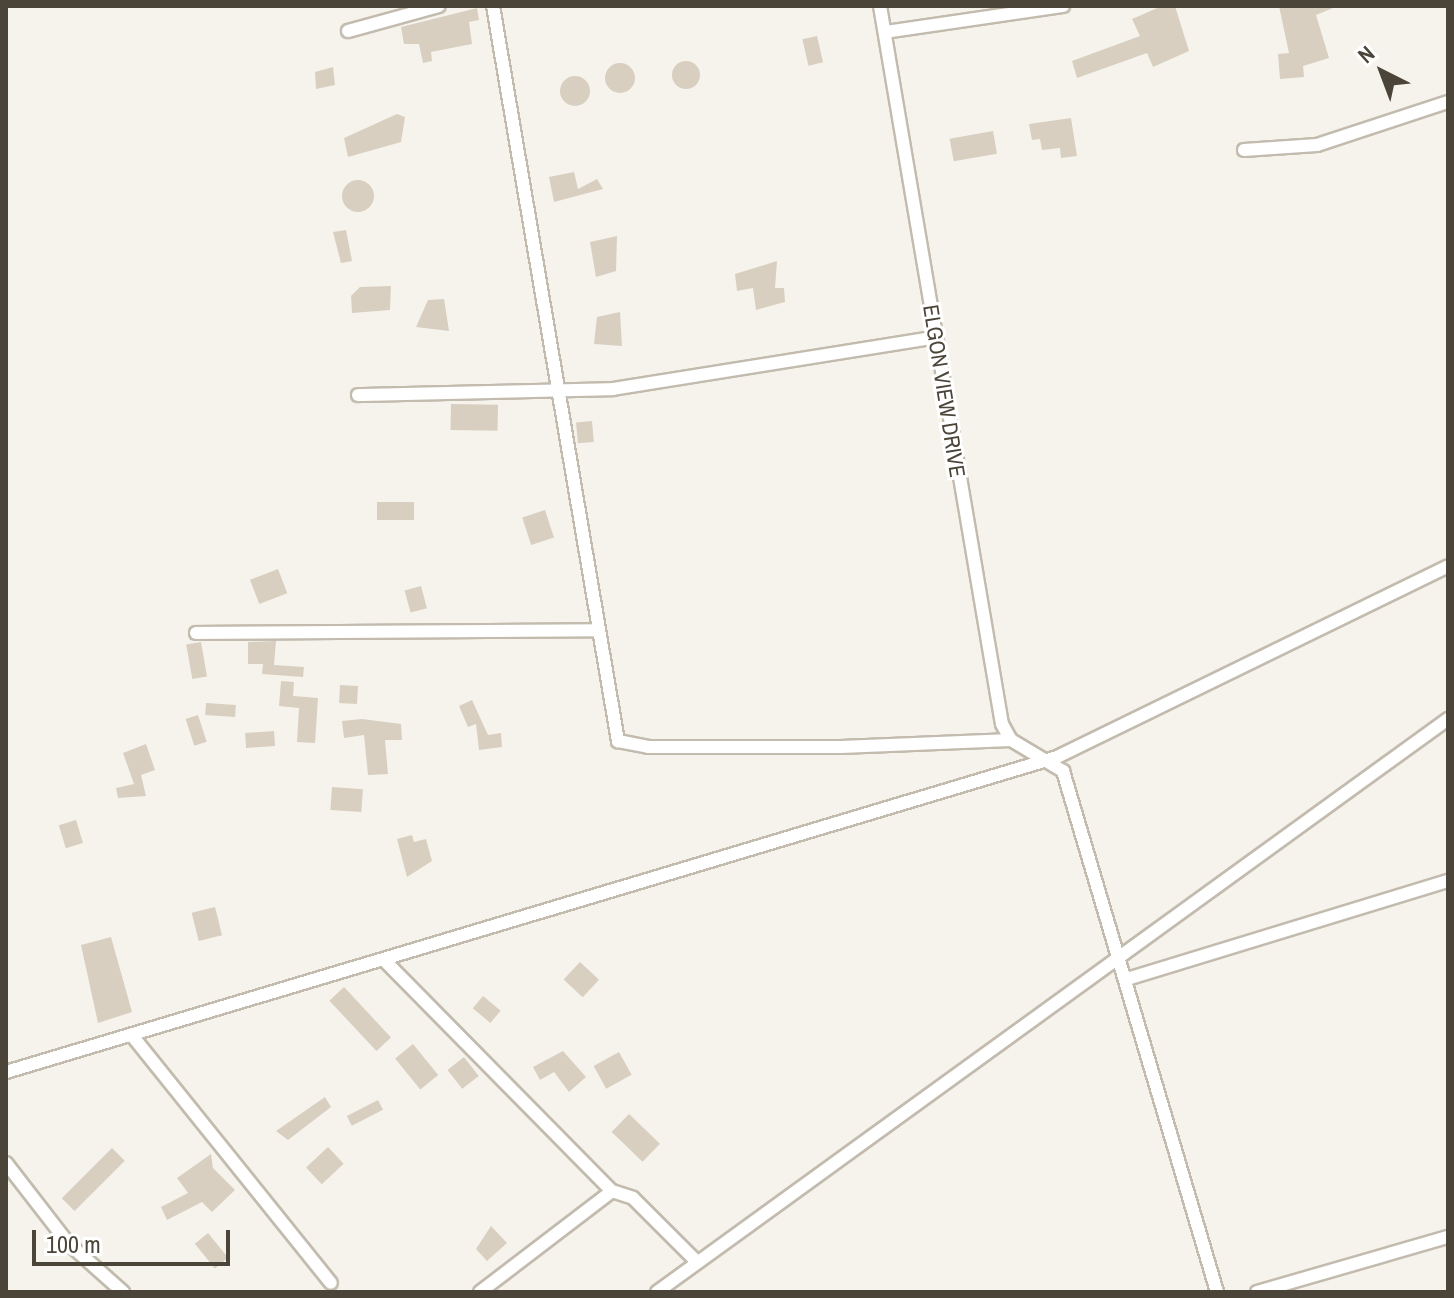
<!DOCTYPE html>
<style>
body{margin:0}
#map{position:relative;width:1454px;height:1298px;overflow:hidden;background:#f6f3ec;font-family:"Archivo Narrow",sans-serif}
div>[style]{position:absolute}
[style*='--x']{left:calc(var(--x)*1px);top:calc(var(--y)*1px);width:calc(var(--w)*1px);rotate:calc(var(--a)*1deg)}
.building>*{inset:0;background:#d8cfc1;transform-origin:0 0}
.round{border-radius:50%}
.roads{filter:drop-shadow(2px 0 #c2bbae) drop-shadow(-2px 0 #c2bbae) drop-shadow(0 2px #c2bbae) drop-shadow(0 -2px #c2bbae)}
.street>*{height:12px;margin:-6px;padding:0 6px;transform-origin:6px;border-radius:6px;background:#fff}
span{translate:-50% -50%;white-space:nowrap;text-align:center;line-height:1.15;-webkit-text-stroke:6px #fff;paint-order:stroke}
.street-label{font-size:22px;color:#4b4439}
.frame{position:absolute;inset:0;border:8px solid #4b4439;pointer-events:none}
.north{position:absolute;left:1342px;top:32px;width:80px;height:80px;-webkit-text-stroke:6px #fff;paint-order:stroke;rotate:318deg;font-size:22px;font-weight:700;line-height:32px;text-align:center;color:#4b4439}
.north::after{content:'';display:block;margin:auto;width:28px;height:36px;background:#4b4439;clip-path:polygon(50% 0,100% 100%,50% 72%,0 100%)}
.scale{position:absolute;left:32px;top:1230px;width:198px;height:36px;box-sizing:border-box;border:4px solid #4b4439;border-top:0;padding-left:10px;font-size:24px;line-height:28px;white-space:nowrap;color:#4b4439;-webkit-text-stroke:6px #fff;paint-order:stroke}
</style>
<div id="map">
<div class="building">
<i style="clip-path:polygon(1162px 6px,1175px 6px,1189px 51px,1153px 67px,1147px 53px,1077px 78px,1072px 61px,1140px 36px,1132px 19px)"></i>
<i style="clip-path:polygon(1279px 6px,1338px 6px,1316px 15px,1329px 58px,1303px 66px,1304px 77px,1280px 79px,1278px 54px,1289px 53px)"></i>
<i style="clip-path:polygon(477px 8px,479px 20px,469px 22px,472px 44px,431px 52px,432px 61px,423px 63px,419px 44px,404px 44px,401px 27px)"></i>
<i style="left:817px;top:36px;width:27px;height:15px;rotate:77deg"></i>
<i class="round" style="left:672px;top:61px;width:28px;height:28px"></i>
<i class="round" style="left:605px;top:63px;width:30px;height:30px"></i>
<i style="clip-path:polygon(333px 67px,335px 85px,316px 89px,315px 72px)"></i>
<i class="round" style="left:560px;top:76px;width:30px;height:30px"></i>
<i style="clip-path:polygon(397px 114px,405px 117px,401px 142px,348px 157px,344px 138px)"></i>
<i style="clip-path:polygon(1071px 118px,1077px 156px,1061px 158px,1060px 148px,1042px 150px,1040px 139px,1032px 140px,1029px 124px)"></i>
<i style="left:993px;top:131px;width:23px;height:44px;rotate:80deg"></i>
<i style="clip-path:polygon(574px 172px,578px 189px,597px 179px,603px 189px,554px 202px,549px 177px)"></i>
<i class="round" style="left:342px;top:180px;width:32px;height:32px"></i>
<i style="clip-path:polygon(346px 230px,352px 261px,341px 263px,333px 232px)"></i>
<i style="clip-path:polygon(617px 236px,616px 271px,596px 277px,590px 242px)"></i>
<i style="clip-path:polygon(777px 261px,775px 288px,784px 288px,785px 302px,756px 310px,753px 288px,737px 291px,735px 274px)"></i>
<i style="clip-path:polygon(391px 286px,390px 310px,352px 313px,351px 296px,360px 287px)"></i>
<i style="clip-path:polygon(444px 299px,449px 331px,416px 327px,428px 300px)"></i>
<i style="clip-path:polygon(620px 312px,622px 346px,594px 344px,597px 317px)"></i>
<i style="left:451px;top:404px;width:47px;height:26px;rotate:1deg"></i>
<i style="left:592px;top:421px;width:21px;height:16px;rotate:85deg"></i>
<i style="left:414px;top:502px;width:18px;height:37px;rotate:90deg"></i>
<i style="left:545px;top:510px;width:29px;height:24px;rotate:72deg"></i>
<i style="left:278px;top:569px;width:26px;height:30px;rotate:69deg"></i>
<i style="left:421px;top:586px;width:23px;height:17px;rotate:75deg"></i>
<i style="clip-path:polygon(276px 641px,274px 665px,304px 667px,303px 677px,262px 674px,263px 664px,248px 664px,248px 642px)"></i>
<i style="left:201px;top:642px;width:35px;height:15px;rotate:80deg"></i>
<i style="clip-path:polygon(281px 681px,294px 682px,293px 696px,318px 698px,315px 743px,297px 742px,299px 708px,279px 706px)"></i>
<i style="left:340px;top:685px;width:18px;height:18px;rotate:3deg"></i>
<i style="clip-path:polygon(472px 700px,488px 735px,501px 733px,502px 747px,479px 750px,476px 724px,468px 727px,459px 706px)"></i>
<i style="left:206px;top:703px;width:30px;height:12px;rotate:4deg"></i>
<i style="left:198px;top:715px;width:28px;height:13px;rotate:72deg"></i>
<i style="clip-path:polygon(362px 719px,401px 724px,402px 740px,385px 740px,388px 774px,368px 775px,364px 735px,344px 738px,342px 721px)"></i>
<i style="left:274px;top:731px;width:15px;height:29px;rotate:86deg"></i>
<i style="clip-path:polygon(146px 744px,155px 770px,141px 775px,146px 796px,118px 798px,116px 788px,134px 784px,123px 753px)"></i>
<i style="left:332px;top:787px;width:31px;height:23px;rotate:4deg"></i>
<i style="left:76px;top:820px;width:24px;height:18px;rotate:73deg"></i>
<i style="clip-path:polygon(412px 835px,414px 842px,426px 839px,432px 861px,407px 877px,397px 839px)"></i>
<i style="left:215px;top:907px;width:29px;height:24px;rotate:76deg"></i>
<i style="clip-path:polygon(111px 937px,132px 1012px,98px 1023px,81px 945px)"></i>
<i style="left:580px;top:962px;width:26px;height:24px;rotate:43deg"></i>
<i style="left:344px;top:987px;width:69px;height:20px;rotate:47deg"></i>
<i style="left:483px;top:996px;width:23px;height:16px;rotate:40deg"></i>
<i style="left:413px;top:1044px;width:40px;height:23px;rotate:51deg"></i>
<i style="clip-path:polygon(563px 1051px,586px 1077px,569px 1092px,554px 1072px,540px 1080px,533px 1067px)"></i>
<i style="left:619px;top:1052px;width:26px;height:29px;rotate:61deg"></i>
<i style="left:464px;top:1057px;width:24px;height:21px;rotate:52deg"></i>
<i style="clip-path:polygon(325px 1097px,331px 1107px,288px 1140px,276px 1131px)"></i>
<i style="left:378px;top:1100px;width:11px;height:35px;rotate:63deg"></i>
<i style="left:629px;top:1114px;width:43px;height:25px;rotate:44deg"></i>
<i style="left:328px;top:1147px;width:23px;height:30px;rotate:47deg"></i>
<i style="left:112px;top:1148px;width:18px;height:71px;rotate:45deg"></i>
<i style="clip-path:polygon(211px 1154px,213px 1168px,235px 1190px,212px 1212px,202px 1202px,167px 1220px,161px 1207px,188px 1193px,177px 1178px)"></i>
<i style="clip-path:polygon(491px 1226px,507px 1243px,487px 1261px,476px 1249px)"></i>
<i style="left:208px;top:1233px;width:32px;height:17px;rotate:51deg"></i>
</div>
<div class="roads">
<div class="street">
<i style="--x:493;--y:6;--w:746;--a:80.35"></i>
<i style="--x:618;--y:741;--w:31;--a:11"></i>
<i style="--x:648;--y:747;--w:193;--a:0"></i>
<i style="--x:841;--y:747;--w:170;--a:-2.4"></i>
<i style="--x:880;--y:6;--w:728;--a:80.36"></i>
<i style="--x:1002;--y:724;--w:18;--a:61"></i>
<i style="--x:1011;--y:740;--w:61;--a:30.8"></i>
<i style="--x:1063;--y:771;--w:543;--a:73.53"></i>
<i style="--x:348;--y:31;--w:94;--a:-15.4"></i>
<i style="--x:885;--y:32;--w:180;--a:-8.3"></i>
<i style="--x:1244;--y:150;--w:73;--a:-3.9"></i>
<i style="--x:1317;--y:145;--w:138;--a:-18.2"></i>
<i style="--x:358;--y:395;--w:255;--a:-1.3"></i>
<i style="--x:613;--y:389;--w:327;--a:-9.1"></i>
<i style="--x:196;--y:633;--w:398;--a:-0.4"></i>
<i style="--x:387;--y:963;--w:320;--a:45.4"></i>
<i style="--x:1127;--y:979;--w:336;--a:-17"></i>
<i style="--x:134;--y:1038;--w:314;--a:51.2"></i>
<i style="--x:6;--y:1072;--w:1097;--a:-16.68"></i>
<i style="--x:1057;--y:757;--w:435;--a:-26"></i>
<i style="--x:6;--y:1163;--w:101;--a:52.2"></i>
<i style="--x:68;--y:1243;--w:74;--a:41.7"></i>
<i style="--x:480;--y:1292;--w:166;--a:-37.4"></i>
<i style="--x:612;--y:1191;--w:22;--a:18"></i>
<i style="--x:633;--y:1198;--w:91;--a:45"></i>
<i style="--x:657;--y:1292;--w:977;--a:-35.92"></i>
<i style="--x:1257;--y:1292;--w:199;--a:-16.1"></i>
</div>
</div>
<div class="street-label">
<span style="left:944px;top:391px;rotate:81deg">ELGON VIEW DRIVE</span>
</div>
<div class="frame"></div>
<div class="north">N</div>
<div class="scale">100 m</div>
</div>
